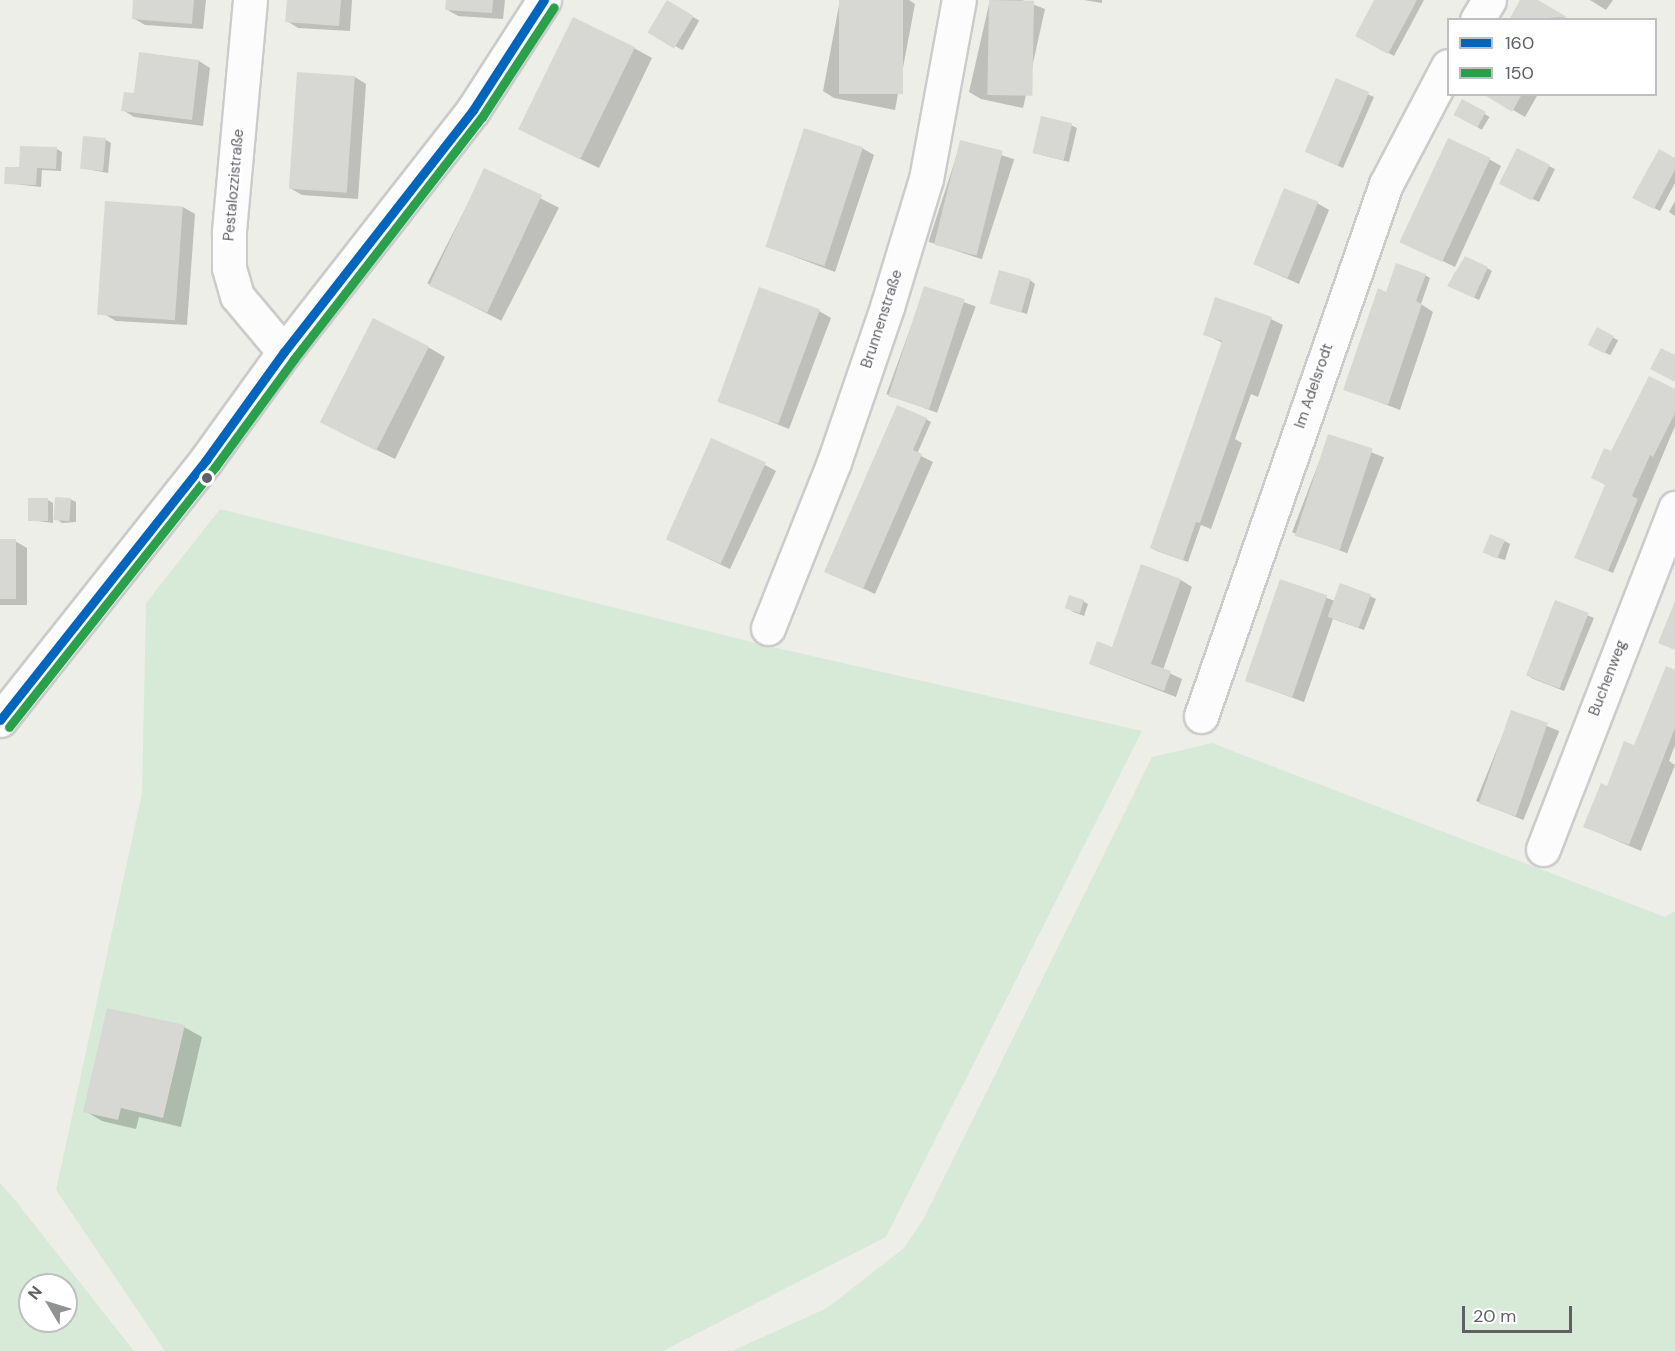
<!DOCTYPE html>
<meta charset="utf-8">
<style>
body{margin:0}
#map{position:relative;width:1675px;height:1351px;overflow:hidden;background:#eeeee9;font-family:"DM Sans",sans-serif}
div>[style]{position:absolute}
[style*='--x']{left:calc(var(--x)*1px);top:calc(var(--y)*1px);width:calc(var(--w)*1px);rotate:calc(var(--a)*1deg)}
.green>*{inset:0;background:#d7ead8}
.shadow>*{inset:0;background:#0003;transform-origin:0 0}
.building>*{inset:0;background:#d7d7d4;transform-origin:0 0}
.roads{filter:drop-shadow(2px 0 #cbcbcb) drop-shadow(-2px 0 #cbcbcb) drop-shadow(0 2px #cbcbcb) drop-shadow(0 -2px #cbcbcb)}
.street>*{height:33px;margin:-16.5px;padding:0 16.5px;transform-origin:16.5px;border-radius:16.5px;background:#fcfcfc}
.bus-1>*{height:9px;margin:-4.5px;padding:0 4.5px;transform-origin:4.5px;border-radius:4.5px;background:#0065bd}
.bus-2>*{height:9px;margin:-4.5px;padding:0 4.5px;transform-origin:4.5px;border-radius:4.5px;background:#2ba04c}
.dots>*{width:16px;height:16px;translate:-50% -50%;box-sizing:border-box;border:3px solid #fff;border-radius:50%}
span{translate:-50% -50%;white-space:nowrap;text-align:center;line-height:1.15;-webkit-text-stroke:4.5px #fff;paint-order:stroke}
.street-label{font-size:15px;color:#5e6066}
.legend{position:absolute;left:1447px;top:18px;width:210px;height:78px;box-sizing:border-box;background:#fff;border:2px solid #bfbfc2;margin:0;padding:8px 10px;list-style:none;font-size:18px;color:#5e6066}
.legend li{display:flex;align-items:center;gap:12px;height:30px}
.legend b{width:30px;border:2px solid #bfbfc2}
.north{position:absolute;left:18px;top:1273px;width:60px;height:60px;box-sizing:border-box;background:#fff;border:2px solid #bfbfc2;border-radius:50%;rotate:308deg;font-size:16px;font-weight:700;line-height:24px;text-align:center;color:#5e6066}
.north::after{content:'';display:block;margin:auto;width:21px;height:27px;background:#909294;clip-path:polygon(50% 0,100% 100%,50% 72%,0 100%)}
.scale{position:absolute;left:1462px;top:1306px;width:110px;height:27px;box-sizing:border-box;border:3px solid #5e6066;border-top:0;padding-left:8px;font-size:18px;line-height:21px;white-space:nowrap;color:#5e6066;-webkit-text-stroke:4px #fff;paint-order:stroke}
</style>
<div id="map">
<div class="green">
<i style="clip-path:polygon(220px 509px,764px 645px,1142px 731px,886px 1237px,663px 1351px,165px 1351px,56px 1190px,142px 793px,146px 603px)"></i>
<i style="clip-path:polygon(1212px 743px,1665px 917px,1675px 911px,1675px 1351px,732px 1351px,827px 1308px,904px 1248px,924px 1218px,1152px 757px)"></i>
<i style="clip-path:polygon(evenodd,0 1183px,15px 1200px,134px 1351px,0 1351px,0 1183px,30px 1285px,66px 1285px,66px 1321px,30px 1321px,30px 1285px)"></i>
</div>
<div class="shadow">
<i style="clip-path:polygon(135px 0,206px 0,203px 29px,145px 25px,133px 18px)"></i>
<i style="clip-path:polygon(288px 0,352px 0,350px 31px,298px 28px,287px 21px)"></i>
<i style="clip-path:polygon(447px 0,505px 0,503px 19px,458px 16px,446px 9px)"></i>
<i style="clip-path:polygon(840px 0,909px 0,915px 4px,895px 110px,834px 98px,823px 91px)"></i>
<i style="clip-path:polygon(990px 0,1022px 0,1045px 9px,1023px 108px,981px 99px,969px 92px)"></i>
<i style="clip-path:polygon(1084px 0,1102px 0,1102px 3px)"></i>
<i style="clip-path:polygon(1376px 0,1424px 0,1394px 56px,1357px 35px)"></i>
<i style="clip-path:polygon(1522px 0,1535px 0,1569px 20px,1510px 20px)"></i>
<i style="clip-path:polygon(1590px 0,1613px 0,1606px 10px)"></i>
<i style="left:666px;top:2px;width:38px;height:34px;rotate:29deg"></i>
<i style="clip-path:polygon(634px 48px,652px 58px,599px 168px,539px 139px)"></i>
<i style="clip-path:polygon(199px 61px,210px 68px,203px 126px,134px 117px,123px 110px)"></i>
<i style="clip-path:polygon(355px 77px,366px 84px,358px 199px,302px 195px,290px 188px)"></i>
<i style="clip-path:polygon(1336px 80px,1374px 97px,1343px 168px,1311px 154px)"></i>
<i style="clip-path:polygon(1486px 94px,1538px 94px,1525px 117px)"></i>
<i style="left:1463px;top:101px;width:31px;height:15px;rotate:31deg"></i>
<i style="clip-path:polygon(1071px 125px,1077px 128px,1069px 162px,1034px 153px)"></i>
<i style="clip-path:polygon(106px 140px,111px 143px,108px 173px,81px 168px)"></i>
<i style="left:961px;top:142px;width:56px;height:105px;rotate:18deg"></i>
<i style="clip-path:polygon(862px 148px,874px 155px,835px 272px,766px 246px)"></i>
<i style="clip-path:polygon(57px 149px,62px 152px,61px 171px,42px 170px,41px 187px,5px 183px,20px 169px)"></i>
<i style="clip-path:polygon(1517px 150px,1555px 169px,1539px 202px,1506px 186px)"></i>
<i style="clip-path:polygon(1489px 159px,1501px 166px,1455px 267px,1403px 242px)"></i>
<i style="clip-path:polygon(1675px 160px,1675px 183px,1660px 211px,1634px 197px)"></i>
<i style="left:485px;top:170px;width:83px;height:127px;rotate:27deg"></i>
<i style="clip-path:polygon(1675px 201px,1675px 216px,1669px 212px)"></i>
<i style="clip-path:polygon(107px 203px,183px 207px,195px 214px,187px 325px,116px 321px,104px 314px)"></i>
<i style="clip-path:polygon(1317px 203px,1329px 210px,1299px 284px,1254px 264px)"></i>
<i style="clip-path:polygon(1487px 268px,1492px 271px,1479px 300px,1449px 285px,1455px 272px)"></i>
<i style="clip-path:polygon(1425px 275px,1430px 278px,1421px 304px,1433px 312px,1400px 410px,1345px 389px,1387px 293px)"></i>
<i style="clip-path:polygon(1030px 280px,1035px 284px,1027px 314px,992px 303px)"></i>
<i style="left:925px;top:288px;width:54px;height:113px;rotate:20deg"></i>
<i style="clip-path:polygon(819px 311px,831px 318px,789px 429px,718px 400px)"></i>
<i style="clip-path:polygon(1271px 319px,1283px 325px,1258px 397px,1251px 394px,1235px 439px,1242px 443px,1211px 529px,1201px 525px,1188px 562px,1157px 551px,1151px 548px,1223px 343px,1204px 334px)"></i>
<i style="left:1597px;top:329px;width:24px;height:17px;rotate:28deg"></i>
<i style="clip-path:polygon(428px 347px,445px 357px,395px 459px,340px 432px)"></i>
<i style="clip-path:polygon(1675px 391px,1675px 426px,1613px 573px,1582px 560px,1606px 485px,1612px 453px)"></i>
<i style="clip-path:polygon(926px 419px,931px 422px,917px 454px,933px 462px,875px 594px,826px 571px)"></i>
<i style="left:1329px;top:436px;width:59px;height:103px;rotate:21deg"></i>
<i style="clip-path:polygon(765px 465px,776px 471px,730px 569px,677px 544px)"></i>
<i style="clip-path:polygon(70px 499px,76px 502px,76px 522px,62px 523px,57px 519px)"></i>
<i style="clip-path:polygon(48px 500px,53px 503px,53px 523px,30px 520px)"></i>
<i style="clip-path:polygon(0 541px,15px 541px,27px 548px,27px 605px,0 605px)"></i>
<i style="clip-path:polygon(1505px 541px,1510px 544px,1505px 560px,1491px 556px)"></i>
<i style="clip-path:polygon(1181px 580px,1192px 587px,1163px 670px,1182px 679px,1176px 697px,1090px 664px,1113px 649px)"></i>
<i style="clip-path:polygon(1281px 581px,1335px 601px,1370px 596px,1376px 599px,1364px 630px,1333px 619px,1304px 702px,1247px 681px)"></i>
<i style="clip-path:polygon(1083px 601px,1088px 604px,1084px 616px,1071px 611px)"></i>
<i style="clip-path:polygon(1556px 602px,1594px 618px,1564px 691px,1531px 678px)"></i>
<i style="clip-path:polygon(1675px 672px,1675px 745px,1669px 761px,1675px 765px,1641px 851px,1585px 827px,1608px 788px,1641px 749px)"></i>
<i style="left:1512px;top:712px;width:51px;height:96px;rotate:22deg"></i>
<i style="clip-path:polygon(184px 1027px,202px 1037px,181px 1127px,139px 1117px,136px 1129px,102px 1121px,85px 1111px)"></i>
</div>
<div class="building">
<i style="clip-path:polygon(133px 0,194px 0,192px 24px,132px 19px)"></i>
<i style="clip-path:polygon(287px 0,341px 0,339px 26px,285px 22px)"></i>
<i style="clip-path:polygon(446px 0,493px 0,492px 13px,445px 10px)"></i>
<i style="left:667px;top:0;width:31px;height:38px;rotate:31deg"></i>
<i style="left:839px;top:0;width:64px;height:94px"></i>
<i style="left:989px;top:0;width:45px;height:95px;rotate:1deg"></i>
<i style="clip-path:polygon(1374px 0,1417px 0,1388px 54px,1355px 36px)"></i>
<i style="clip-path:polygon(1520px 0,1538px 0,1567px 17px,1509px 20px)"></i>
<i style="left:573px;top:17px;width:69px;height:125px;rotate:26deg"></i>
<i style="clip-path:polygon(139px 52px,199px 60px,192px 120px,121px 111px,124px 92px,134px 93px)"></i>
<i style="left:297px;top:72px;width:58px;height:117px;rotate:4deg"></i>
<i style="left:1336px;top:78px;width:36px;height:80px;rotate:23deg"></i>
<i style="clip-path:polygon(1483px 94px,1522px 94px,1512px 112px)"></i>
<i style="left:1462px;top:99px;width:27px;height:18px;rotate:28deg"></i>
<i style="left:1041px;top:116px;width:32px;height:38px;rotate:13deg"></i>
<i style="left:804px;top:128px;width:62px;height:125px;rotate:18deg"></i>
<i style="left:83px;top:136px;width:23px;height:33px;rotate:5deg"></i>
<i style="left:1448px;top:138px;width:47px;height:115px;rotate:25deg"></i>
<i style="left:960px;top:140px;width:44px;height:108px;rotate:14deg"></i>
<i style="clip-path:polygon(20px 146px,57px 147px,56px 169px,37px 168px,36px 185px,4px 184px,5px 167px,19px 167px)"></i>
<i style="left:1517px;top:148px;width:37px;height:40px;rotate:27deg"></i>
<i style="clip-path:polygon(1659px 149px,1675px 158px,1675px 170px,1654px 209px,1632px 198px)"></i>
<i style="left:484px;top:168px;width:64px;height:130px;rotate:25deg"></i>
<i style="left:1284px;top:188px;width:37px;height:82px;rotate:22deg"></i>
<i style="left:105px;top:201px;width:78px;height:114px;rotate:4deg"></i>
<i style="clip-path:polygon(1465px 256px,1488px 267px,1474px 298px,1447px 286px)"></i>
<i style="clip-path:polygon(1396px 263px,1426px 274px,1416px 301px,1422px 304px,1388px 405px,1343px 390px,1378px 288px,1386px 292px)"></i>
<i style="left:999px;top:270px;width:33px;height:35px;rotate:16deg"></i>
<i style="left:924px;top:286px;width:43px;height:116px;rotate:18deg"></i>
<i style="left:759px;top:287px;width:65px;height:122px;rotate:20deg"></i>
<i style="clip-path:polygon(1215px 297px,1272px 317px,1200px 523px,1196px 522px,1183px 560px,1150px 548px,1222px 341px,1203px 335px)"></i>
<i style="left:373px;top:318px;width:63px;height:117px;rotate:27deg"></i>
<i style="left:1597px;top:327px;width:19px;height:20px;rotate:28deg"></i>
<i style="clip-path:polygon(1661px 348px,1675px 355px,1675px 382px,1650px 369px)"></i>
<i style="clip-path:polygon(1649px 376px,1675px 389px,1675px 413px,1653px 457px,1650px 455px,1632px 496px,1638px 499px,1608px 571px,1574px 558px,1605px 485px,1591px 478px,1604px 448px,1611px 451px)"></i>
<i style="clip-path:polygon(897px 405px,927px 418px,913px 450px,922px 454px,863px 589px,824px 572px)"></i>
<i style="left:1328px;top:434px;width:47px;height:107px;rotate:18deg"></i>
<i style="left:711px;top:438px;width:60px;height:111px;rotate:24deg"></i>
<i style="left:55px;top:497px;width:16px;height:23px;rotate:4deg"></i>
<i style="left:28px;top:498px;width:20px;height:23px"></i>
<i style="left:1490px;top:534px;width:16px;height:20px;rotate:22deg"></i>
<i style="left:0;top:539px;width:16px;height:60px"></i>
<i style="clip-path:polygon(1141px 564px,1181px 579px,1151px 664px,1171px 671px,1164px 691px,1089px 664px,1097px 641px,1112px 647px)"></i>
<i style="left:1280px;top:579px;width:50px;height:108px;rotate:19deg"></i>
<i style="left:1340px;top:583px;width:33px;height:36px;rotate:20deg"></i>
<i style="left:1069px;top:595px;width:16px;height:14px;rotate:18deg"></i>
<i style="left:1555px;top:600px;width:36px;height:81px;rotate:21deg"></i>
<i style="clip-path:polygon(1675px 601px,1675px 650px,1658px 643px)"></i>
<i style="clip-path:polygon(1666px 666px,1675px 670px,1675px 728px,1629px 845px,1583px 827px,1601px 783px,1607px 786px,1624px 741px,1634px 745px)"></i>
<i style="left:1511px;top:710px;width:39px;height:99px;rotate:19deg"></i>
<i style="clip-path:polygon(107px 1008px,185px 1025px,163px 1118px,121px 1108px,118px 1120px,83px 1112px)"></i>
</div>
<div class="roads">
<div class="street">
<i style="--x:250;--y:0;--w:234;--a:95.2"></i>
<i style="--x:229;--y:233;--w:35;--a:90"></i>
<i style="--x:229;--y:268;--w:29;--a:74"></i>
<i style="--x:237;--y:296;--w:73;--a:50"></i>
<i style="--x:1477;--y:20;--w:23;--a:-59"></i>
<i style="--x:768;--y:628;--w:179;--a:-68.3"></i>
<i style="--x:834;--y:462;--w:164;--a:-71.1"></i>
<i style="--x:887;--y:307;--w:134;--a:-73.1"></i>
<i style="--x:926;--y:179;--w:182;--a:-79.6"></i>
<i style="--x:1201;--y:716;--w:563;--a:-70.83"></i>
<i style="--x:1386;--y:184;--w:133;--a:-62.3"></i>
<i style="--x:0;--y:720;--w:332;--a:-51.6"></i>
<i style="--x:206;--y:460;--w:133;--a:-54.2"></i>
<i style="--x:284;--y:352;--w:307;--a:-52"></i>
<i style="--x:473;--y:110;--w:131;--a:-57.2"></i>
<i style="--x:1543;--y:849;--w:366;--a:-68.8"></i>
</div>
</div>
<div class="bus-1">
<i style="--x:0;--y:720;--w:332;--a:-51.6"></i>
<i style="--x:206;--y:460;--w:133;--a:-54.2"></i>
<i style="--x:284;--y:352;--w:307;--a:-52"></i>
<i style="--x:473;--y:110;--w:131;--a:-57.2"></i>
</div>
<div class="bus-2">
<i style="--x:9;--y:727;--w:332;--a:-51.6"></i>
<i style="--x:215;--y:467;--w:134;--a:-53.8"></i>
<i style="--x:294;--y:359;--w:306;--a:-52.2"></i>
<i style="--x:482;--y:117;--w:131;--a:-56.8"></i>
</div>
<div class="dots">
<i style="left:207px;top:478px;background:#5e6066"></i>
</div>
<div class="street-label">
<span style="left:234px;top:185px;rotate:-85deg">Pestalozzistraße</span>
<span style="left:882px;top:319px;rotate:-72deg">Brunnenstraße</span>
<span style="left:1314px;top:386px;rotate:-71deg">Im Adelsrodt</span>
<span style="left:1608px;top:678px;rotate:-69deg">Buchenweg</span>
</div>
<ul class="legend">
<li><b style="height:8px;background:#0065bd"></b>160</li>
<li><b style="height:8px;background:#2ba04c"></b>150</li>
</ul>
<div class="north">N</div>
<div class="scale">20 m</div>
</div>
